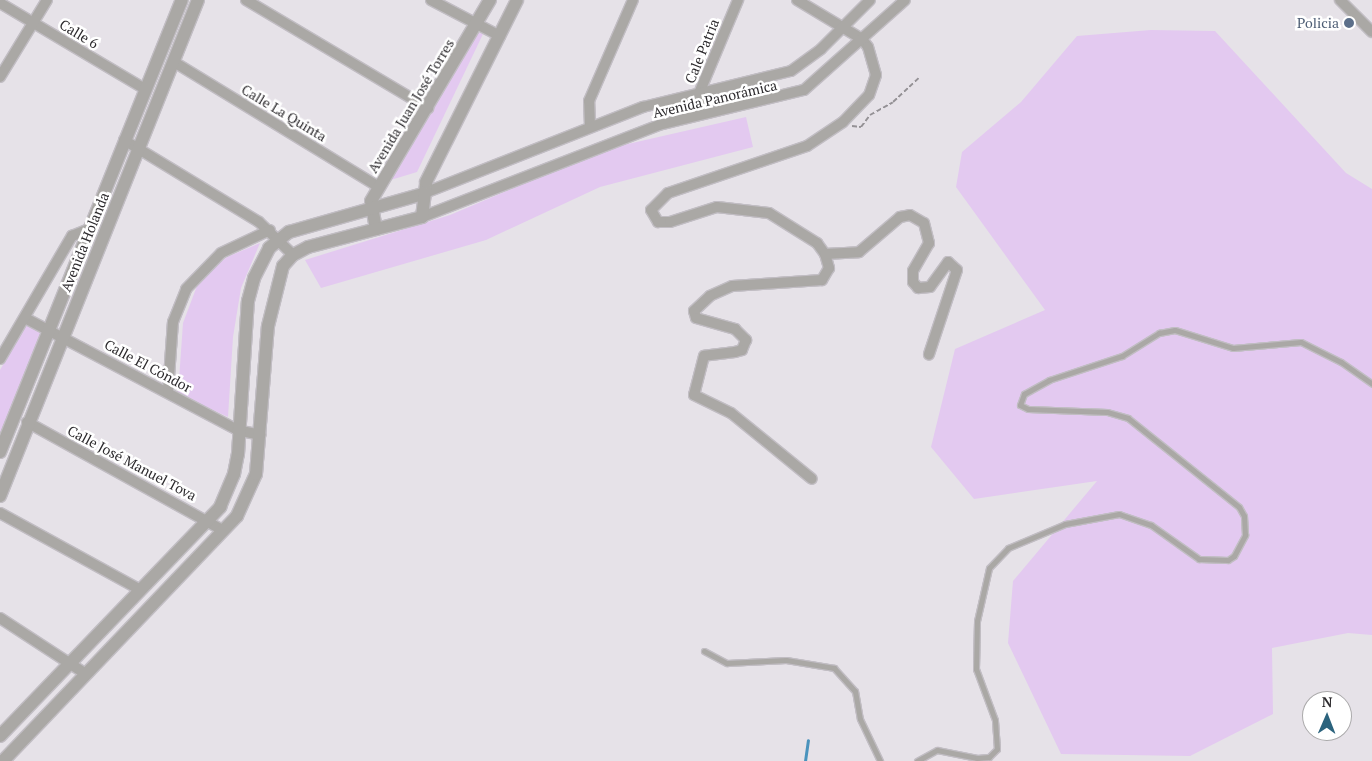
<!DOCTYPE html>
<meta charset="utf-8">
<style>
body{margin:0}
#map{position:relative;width:1372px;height:761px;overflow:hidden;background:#e6e2e8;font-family:"PT Serif",serif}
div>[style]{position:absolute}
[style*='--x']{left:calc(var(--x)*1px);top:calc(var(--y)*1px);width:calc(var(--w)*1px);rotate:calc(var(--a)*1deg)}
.green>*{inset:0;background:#e3c9f0}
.stream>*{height:3px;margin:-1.5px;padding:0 1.5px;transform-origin:1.5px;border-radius:1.5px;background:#4a93bd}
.path>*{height:2px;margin-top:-1px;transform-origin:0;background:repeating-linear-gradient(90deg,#949195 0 5px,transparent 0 7.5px)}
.roads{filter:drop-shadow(1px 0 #c1bdc3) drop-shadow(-1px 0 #c1bdc3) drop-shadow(0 1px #c1bdc3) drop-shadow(0 -1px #c1bdc3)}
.service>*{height:5px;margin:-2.5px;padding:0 2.5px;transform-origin:2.5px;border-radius:2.5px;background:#aaa8a5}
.minor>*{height:10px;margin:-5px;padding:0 5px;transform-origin:5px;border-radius:5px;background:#aaa8a5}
.tertiary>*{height:12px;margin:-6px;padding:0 6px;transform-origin:6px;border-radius:6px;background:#aaa8a5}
.dots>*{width:14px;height:14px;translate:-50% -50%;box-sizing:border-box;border:2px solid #fff;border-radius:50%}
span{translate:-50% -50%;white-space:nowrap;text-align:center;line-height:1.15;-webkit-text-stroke:5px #fff;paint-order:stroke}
.service-label{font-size:14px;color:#4e5e75}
.right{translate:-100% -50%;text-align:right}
.street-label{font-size:14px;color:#2c2a2d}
.north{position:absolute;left:1302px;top:691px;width:50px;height:50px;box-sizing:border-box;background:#fff;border:1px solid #abaaab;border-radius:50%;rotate:1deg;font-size:14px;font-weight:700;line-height:20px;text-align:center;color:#2c2a2d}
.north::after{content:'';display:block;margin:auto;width:18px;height:22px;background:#2b637d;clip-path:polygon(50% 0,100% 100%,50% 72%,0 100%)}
</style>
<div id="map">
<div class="green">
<i style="clip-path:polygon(1151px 30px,1215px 31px,1346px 173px,1372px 189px,1372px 635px,1348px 633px,1272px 648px,1273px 714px,1190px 756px,1061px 754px,1008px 643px,1013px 581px,1097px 481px,974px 499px,931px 447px,955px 349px,1045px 310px,956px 187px,962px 152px,1021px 102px,1077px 36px)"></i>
<i style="clip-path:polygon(475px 31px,483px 34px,417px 172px,384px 182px)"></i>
<i style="clip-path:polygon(746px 117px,753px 147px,600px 187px,486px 240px,321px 288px,305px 260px,450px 215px,606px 149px)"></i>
<i style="clip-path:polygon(260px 243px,241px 288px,233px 337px,228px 417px,178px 394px,183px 323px,197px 286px,211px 270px,227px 257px)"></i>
<i style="clip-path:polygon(30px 324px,41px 332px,0 439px,0 370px,26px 325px)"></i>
</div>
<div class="stream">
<i style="--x:805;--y:761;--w:21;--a:-82"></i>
</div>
<div class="path">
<i style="--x:852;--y:126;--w:9;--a:6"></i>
<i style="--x:861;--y:127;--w:15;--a:-53"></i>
<i style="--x:870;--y:115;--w:26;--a:-29"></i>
<i style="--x:893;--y:102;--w:35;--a:-43"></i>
</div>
<div class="roads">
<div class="service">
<i style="--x:704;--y:651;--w:26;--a:28"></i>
<i style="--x:727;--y:663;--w:59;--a:-2.9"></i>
<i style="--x:786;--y:660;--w:49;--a:9.5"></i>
<i style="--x:834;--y:668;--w:31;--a:48"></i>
<i style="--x:855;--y:691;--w:28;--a:80"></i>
<i style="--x:860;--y:719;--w:47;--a:64.5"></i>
<i style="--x:917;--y:761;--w:23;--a:-29"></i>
<i style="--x:937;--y:750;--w:41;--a:11.3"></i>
<i style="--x:977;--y:758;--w:12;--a:-5"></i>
<i style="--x:989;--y:757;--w:11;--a:-45"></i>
<i style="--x:997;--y:749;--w:29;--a:-94"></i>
<i style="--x:995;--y:720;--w:54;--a:-110.4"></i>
<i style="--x:976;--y:669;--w:48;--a:-88.8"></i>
<i style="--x:977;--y:621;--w:54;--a:-77.2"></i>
<i style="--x:989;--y:568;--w:28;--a:-46"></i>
<i style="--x:1008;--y:548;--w:62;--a:-22.8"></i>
<i style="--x:1065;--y:524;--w:55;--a:-10.5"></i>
<i style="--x:1119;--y:514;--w:34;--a:19"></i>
<i style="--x:1151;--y:525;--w:59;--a:35.3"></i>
<i style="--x:1199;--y:559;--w:29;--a:2"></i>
<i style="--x:1228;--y:560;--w:7;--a:-34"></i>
<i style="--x:1234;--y:556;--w:24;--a:-62"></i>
<i style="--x:1245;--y:535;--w:19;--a:-93"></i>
<i style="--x:1244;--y:516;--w:10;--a:-119"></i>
<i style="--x:1239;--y:507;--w:142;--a:-141.3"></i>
<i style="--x:1128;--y:418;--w:22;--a:-164"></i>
<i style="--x:1107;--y:412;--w:79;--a:-177.8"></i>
<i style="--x:1028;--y:409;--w:9;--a:-153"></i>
<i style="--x:1020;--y:405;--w:12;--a:-70"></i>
<i style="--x:1024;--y:394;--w:29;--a:-29"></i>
<i style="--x:1049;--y:380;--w:77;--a:-18.2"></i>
<i style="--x:1122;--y:356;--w:44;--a:-31.9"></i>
<i style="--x:1159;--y:333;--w:16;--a:-11"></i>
<i style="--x:1175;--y:330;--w:61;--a:17.2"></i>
<i style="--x:1233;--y:348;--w:68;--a:-5"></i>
<i style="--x:1301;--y:342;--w:45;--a:26.6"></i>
<i style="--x:1341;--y:362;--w:38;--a:35"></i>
</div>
<div class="minor">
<i style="--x:246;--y:0;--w:212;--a:30.7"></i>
<i style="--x:431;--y:0;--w:78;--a:27.6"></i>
<i style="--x:797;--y:0;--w:76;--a:31"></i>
<i style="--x:862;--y:39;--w:10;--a:53"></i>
<i style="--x:868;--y:47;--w:29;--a:74"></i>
<i style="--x:876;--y:75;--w:21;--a:109"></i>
<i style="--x:869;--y:95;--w:37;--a:134"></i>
<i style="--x:843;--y:122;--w:43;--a:146.3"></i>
<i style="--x:807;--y:146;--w:147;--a:161.3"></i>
<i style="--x:668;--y:193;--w:24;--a:135"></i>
<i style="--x:651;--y:210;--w:14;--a:60"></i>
<i style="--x:658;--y:222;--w:12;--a:0"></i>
<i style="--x:670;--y:222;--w:49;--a:-17.7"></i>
<i style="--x:717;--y:207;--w:52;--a:6.6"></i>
<i style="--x:769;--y:213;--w:57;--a:32"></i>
<i style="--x:817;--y:243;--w:14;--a:54"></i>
<i style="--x:825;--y:254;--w:15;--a:74"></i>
<i style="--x:829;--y:268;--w:14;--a:120"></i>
<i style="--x:822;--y:280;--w:90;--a:176.2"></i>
<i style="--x:732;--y:286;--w:24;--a:156"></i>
<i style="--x:710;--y:296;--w:22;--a:137"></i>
<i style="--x:694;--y:311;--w:7;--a:74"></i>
<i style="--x:696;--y:318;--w:41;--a:15.8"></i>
<i style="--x:735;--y:329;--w:16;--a:45"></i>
<i style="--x:746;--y:340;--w:11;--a:112"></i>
<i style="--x:742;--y:350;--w:7;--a:164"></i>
<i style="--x:735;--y:352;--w:31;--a:173"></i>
<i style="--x:704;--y:356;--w:40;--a:104.4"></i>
<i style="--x:694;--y:395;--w:41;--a:25.9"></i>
<i style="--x:731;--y:413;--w:104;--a:39.2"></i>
<i style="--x:1340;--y:0;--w:45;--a:45"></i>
<i style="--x:0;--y:3;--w:169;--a:30.7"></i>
<i style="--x:174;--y:62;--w:240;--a:31.4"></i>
<i style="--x:0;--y:77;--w:90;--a:-58.6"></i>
<i style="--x:701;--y:114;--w:23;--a:-92"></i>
<i style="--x:700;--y:91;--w:99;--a:-67.3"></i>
<i style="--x:590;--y:126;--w:25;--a:-92"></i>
<i style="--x:589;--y:101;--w:110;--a:-66.5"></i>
<i style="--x:124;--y:140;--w:158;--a:31.3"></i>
<i style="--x:259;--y:222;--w:47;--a:44.1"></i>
<i style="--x:422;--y:194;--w:238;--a:-21.5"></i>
<i style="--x:643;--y:107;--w:152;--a:-13.7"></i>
<i style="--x:791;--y:71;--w:37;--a:-36"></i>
<i style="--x:821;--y:49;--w:69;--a:-45"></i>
<i style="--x:422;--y:217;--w:254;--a:-21.2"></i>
<i style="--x:659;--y:125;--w:149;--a:-13.6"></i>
<i style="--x:804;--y:90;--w:135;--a:-41.7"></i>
<i style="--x:825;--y:254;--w:34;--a:-3"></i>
<i style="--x:859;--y:252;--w:54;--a:-40.5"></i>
<i style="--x:900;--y:217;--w:10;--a:-11"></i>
<i style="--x:910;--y:215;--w:16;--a:30"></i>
<i style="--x:924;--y:223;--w:21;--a:76"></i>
<i style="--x:929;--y:243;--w:32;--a:120"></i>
<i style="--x:913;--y:271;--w:11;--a:90"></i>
<i style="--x:913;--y:282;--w:8;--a:50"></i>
<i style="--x:918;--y:288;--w:12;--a:-5"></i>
<i style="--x:930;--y:287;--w:31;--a:-54"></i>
<i style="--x:948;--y:262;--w:12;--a:42"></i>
<i style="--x:957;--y:270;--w:89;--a:108.4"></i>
<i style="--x:25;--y:318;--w:240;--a:27.8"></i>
<i style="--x:237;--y:430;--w:24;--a:12"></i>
<i style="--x:0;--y:359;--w:143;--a:-59.7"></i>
<i style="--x:72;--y:236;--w:16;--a:-22"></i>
<i style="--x:168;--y:391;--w:69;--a:-85.9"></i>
<i style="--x:173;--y:322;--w:35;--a:-68"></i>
<i style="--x:186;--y:289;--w:50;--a:-45.8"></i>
<i style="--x:221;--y:253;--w:54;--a:-25.1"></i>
<i style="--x:27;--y:422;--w:224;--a:28.9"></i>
<i style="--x:0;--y:513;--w:158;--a:28.7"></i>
<i style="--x:0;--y:618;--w:103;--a:33.1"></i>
</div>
<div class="tertiary">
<i style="--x:376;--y:229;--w:28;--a:-100"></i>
<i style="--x:371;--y:201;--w:234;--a:-59.4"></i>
<i style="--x:0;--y:452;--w:487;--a:-68.1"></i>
<i style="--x:0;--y:496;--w:534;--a:-68.24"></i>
<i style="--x:0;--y:736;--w:318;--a:-46.1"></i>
<i style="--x:220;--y:507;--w:36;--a:-67"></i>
<i style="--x:234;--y:474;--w:20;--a:-79"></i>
<i style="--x:238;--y:454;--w:153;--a:-86.3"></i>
<i style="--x:248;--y:301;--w:24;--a:-75"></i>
<i style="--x:254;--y:278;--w:34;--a:-63"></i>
<i style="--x:269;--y:248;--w:26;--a:-39"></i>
<i style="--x:289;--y:232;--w:138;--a:-15.9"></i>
<i style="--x:3;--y:761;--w:339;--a:-46.3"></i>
<i style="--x:237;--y:516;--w:46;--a:-65.7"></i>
<i style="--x:256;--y:474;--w:148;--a:-85.4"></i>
<i style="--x:268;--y:326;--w:62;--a:-76"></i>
<i style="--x:283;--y:266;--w:15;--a:-48"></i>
<i style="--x:293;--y:255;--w:17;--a:-28"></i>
<i style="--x:308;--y:247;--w:118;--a:-14.7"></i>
<i style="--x:422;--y:217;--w:35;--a:-83"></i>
<i style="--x:426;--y:182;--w:203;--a:-63.4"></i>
</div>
</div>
<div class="dots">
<i style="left:1349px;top:23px;background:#5c6f8a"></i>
</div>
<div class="service-label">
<span class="right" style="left:1339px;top:23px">Policia</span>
</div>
<div class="street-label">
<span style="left:79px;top:34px;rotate:31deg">Calle 6</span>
<span style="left:702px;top:51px;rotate:-68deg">Cale Patria</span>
<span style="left:715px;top:99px;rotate:-13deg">Avenida Panorámica</span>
<span style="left:411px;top:106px;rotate:-59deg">Avenida Juan José Torres</span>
<span style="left:284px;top:113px;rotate:31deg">Calle La Quinta</span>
<span style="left:85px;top:242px;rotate:-68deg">Avenida Holanda</span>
<span style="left:148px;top:366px;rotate:28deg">Calle El Cóndor</span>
<span style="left:132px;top:463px;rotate:28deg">Calle José Manuel Tova</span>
</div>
<div class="north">N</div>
</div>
